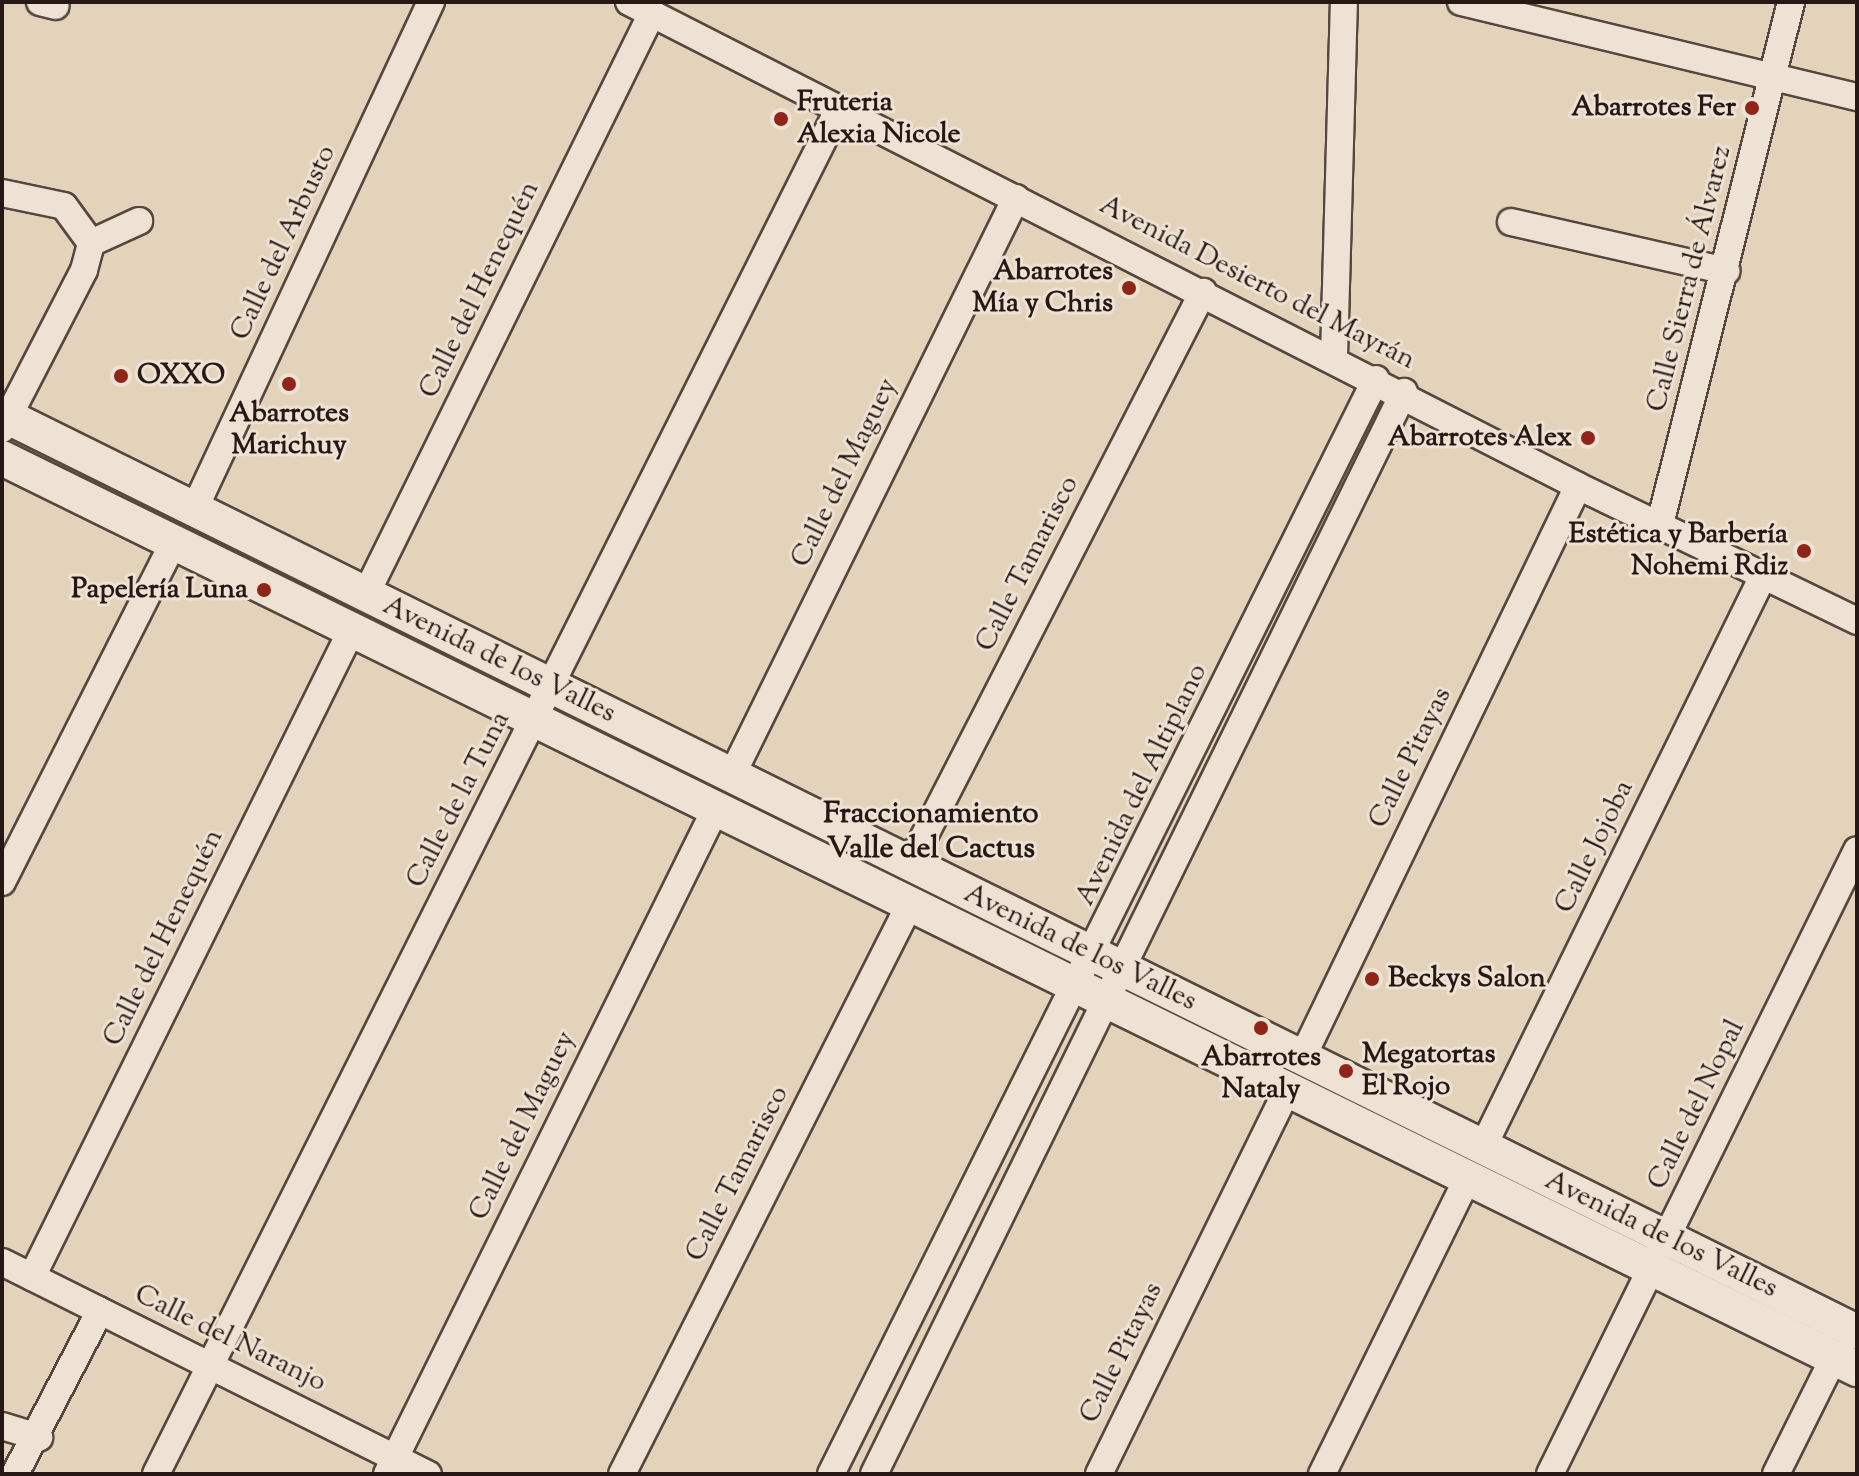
<!DOCTYPE html>
<meta charset="utf-8">
<style>
body{margin:0}
#map{position:relative;width:1859px;height:1476px;overflow:hidden;background:#e4d3bb;font-family:"Sorts Mill Goudy",serif}
div>[style]{position:absolute}
[style*='--x']{left:calc(var(--x)*1px);top:calc(var(--y)*1px);width:calc(var(--w)*1px);rotate:calc(var(--a)*1deg)}
.roads{filter:drop-shadow(2px 0 #56473e) drop-shadow(-2px 0 #56473e) drop-shadow(0 2px #56473e) drop-shadow(0 -2px #56473e)}
.minor>*{height:26px;margin:-13px;padding:0 13px;transform-origin:13px;border-radius:13px;background:#ede2d3}
.tertiary>*{height:34px;margin:-17px;padding:0 17px;transform-origin:17px;border-radius:17px;background:#ede2d3}
.dots>*{width:22px;height:22px;translate:-50% -50%;box-sizing:border-box;border:4px solid #ede2d3;border-radius:50%}
span{translate:-50% -50%;white-space:nowrap;text-align:center;line-height:1.15;-webkit-text-stroke:6px #ede2d3;paint-order:stroke}
.poi-label{font-size:28px;color:#261814;font-weight:700}
.left{translate:0 -50%;text-align:left}
.right{translate:-100% -50%;text-align:right}
.street-label{font-size:28px;color:#261814}
.neighbourhood-label{font-size:30px;color:#261814;font-weight:700}
.frame{position:absolute;inset:0;border:4px solid #261814;pointer-events:none}
</style>
<div id="map">
<div class="roads">
<div class="minor">
<i style="--x:40;--y:2;--w:16;--a:14"></i>
<i style="--x:629;--y:2;--w:1065;--a:27.02"></i>
<i style="--x:1578;--y:486;--w:310;--a:25.8"></i>
<i style="--x:1461;--y:2;--w:407;--a:13.5"></i>
<i style="--x:2;--y:193;--w:63;--a:11.8"></i>
<i style="--x:64;--y:206;--w:46;--a:53.9"></i>
<i style="--x:1511;--y:222;--w:221;--a:12.8"></i>
<i style="--x:91;--y:243;--w:53;--a:-24.6"></i>
<i style="--x:1334;--y:357;--w:355;--a:-88.4"></i>
<i style="--x:2;--y:429;--w:179;--a:-62.7"></i>
<i style="--x:84;--y:270;--w:28;--a:-75"></i>
<i style="--x:194;--y:510;--w:561;--a:-64.99"></i>
<i style="--x:1660;--y:524;--w:538;--a:-75.91"></i>
<i style="--x:366;--y:594;--w:648;--a:-63.79"></i>
<i style="--x:732;--y:775;--w:643;--a:-63.79"></i>
<i style="--x:910;--y:864;--w:643;--a:-62.88"></i>
<i style="--x:2;--y:882;--w:384;--a:-63.2"></i>
<i style="--x:1302;--y:1058;--w:635;--a:-64.24"></i>
<i style="--x:1483;--y:1147;--w:638;--a:-63.88"></i>
<i style="--x:2;--y:1262;--w:476;--a:26.5"></i>
<i style="--x:32;--y:1277;--w:725;--a:-63.72"></i>
<i style="--x:2;--y:1426;--w:39;--a:17"></i>
<i style="--x:15;--y:1474;--w:184;--a:-62.5"></i>
<i style="--x:156;--y:1474;--w:1525;--a:-63.43"></i>
<i style="--x:387;--y:1474;--w:745;--a:-63.71"></i>
<i style="--x:622;--y:1474;--w:641;--a:-63.2"></i>
<i style="--x:831;--y:1474;--w:1223;--a:-63.54"></i>
<i style="--x:874;--y:1474;--w:1205;--a:-63.9"></i>
<i style="--x:1099;--y:1474;--w:430;--a:-63.9"></i>
<i style="--x:1322;--y:1474;--w:331;--a:-63.8"></i>
<i style="--x:1550;--y:1474;--w:695;--a:-63.8"></i>
<i style="--x:1776;--y:1474;--w:131;--a:-63.6"></i>
</div>
<div class="tertiary">
<i style="--x:2;--y:414;--w:2070;--a:26.33"></i>
<i style="--x:2;--y:458;--w:2067;--a:26.16"></i>
</div>
</div>
<div class="dots">
<i style="left:1752px;top:108px;background:#8f2418"></i>
<i style="left:781px;top:119px;background:#8f2418"></i>
<i style="left:1129px;top:288px;background:#8f2418"></i>
<i style="left:121px;top:376px;background:#8f2418"></i>
<i style="left:289px;top:384px;background:#8f2418"></i>
<i style="left:1588px;top:438px;background:#8f2418"></i>
<i style="left:1804px;top:551px;background:#8f2418"></i>
<i style="left:264px;top:590px;background:#8f2418"></i>
<i style="left:1372px;top:979px;background:#8f2418"></i>
<i style="left:1261px;top:1028px;background:#8f2418"></i>
<i style="left:1346px;top:1071px;background:#8f2418"></i>
</div>
<div class="poi-label">
<span class="left" style="left:797px;top:119px">Fruteria<br>Alexia Nicole</span>
<span class="right" style="left:1736px;top:108px">Abarrotes Fer</span>
<span class="right" style="left:1113px;top:288px">Abarrotes<br>Mía y Chris</span>
<span class="left" style="left:137px;top:376px">OXXO</span>
<span style="left:289px;top:430px">Abarrotes<br>Marichuy</span>
<span class="right" style="left:1572px;top:438px">Abarrotes Alex</span>
<span class="right" style="left:1788px;top:551px">Estética y Barbería<br>Nohemi Rdiz</span>
<span class="right" style="left:248px;top:590px">Papelería Luna</span>
<span class="left" style="left:1388px;top:979px">Beckys Salon</span>
<span class="left" style="left:1362px;top:1071px">Megatortas<br>El Rojo</span>
<span style="left:1261px;top:1074px">Abarrotes<br>Nataly</span>
</div>
<div class="street-label">
<span style="left:284px;top:243px;rotate:-65deg">Calle del Arbusto</span>
<span style="left:1690px;top:279px;rotate:-76deg">Calle Sierra de Álvarez</span>
<span style="left:1257px;top:283px;rotate:27deg">Avenida Desierto del Mayrán</span>
<span style="left:480px;top:290px;rotate:-64deg">Calle del Henequén</span>
<span style="left:845px;top:473px;rotate:-64deg">Calle del Maguey</span>
<span style="left:1028px;top:564px;rotate:-63deg">Calle Tamarisco</span>
<span style="left:499px;top:660px;rotate:26deg">Avenida de los Valles</span>
<span style="left:1411px;top:758px;rotate:-64deg">Calle Pitayas</span>
<span style="left:1142px;top:785px;rotate:-64deg">Avenida del Altiplano</span>
<span style="left:459px;top:800px;rotate:-63deg">Calle de la Tuna</span>
<span style="left:1595px;top:847px;rotate:-64deg">Calle Jojoba</span>
<span style="left:164px;top:938px;rotate:-64deg">Calle del Henequén</span>
<span style="left:1080px;top:948px;rotate:26deg">Avenida de los Valles</span>
<span style="left:1697px;top:1105px;rotate:-64deg">Calle del Nopal</span>
<span style="left:523px;top:1126px;rotate:-64deg">Calle del Maguey</span>
<span style="left:738px;top:1174px;rotate:-63deg">Calle Tamarisco</span>
<span style="left:1661px;top:1235px;rotate:26deg">Avenida de los Valles</span>
<span style="left:230px;top:1339px;rotate:26deg">Calle del Naranjo</span>
<span style="left:1122px;top:1353px;rotate:-64deg">Calle Pitayas</span>
</div>
<div class="neighbourhood-label">
<span style="left:931px;top:832px">Fraccionamiento<br>Valle del Cactus</span>
</div>
<div class="frame"></div>
</div>
